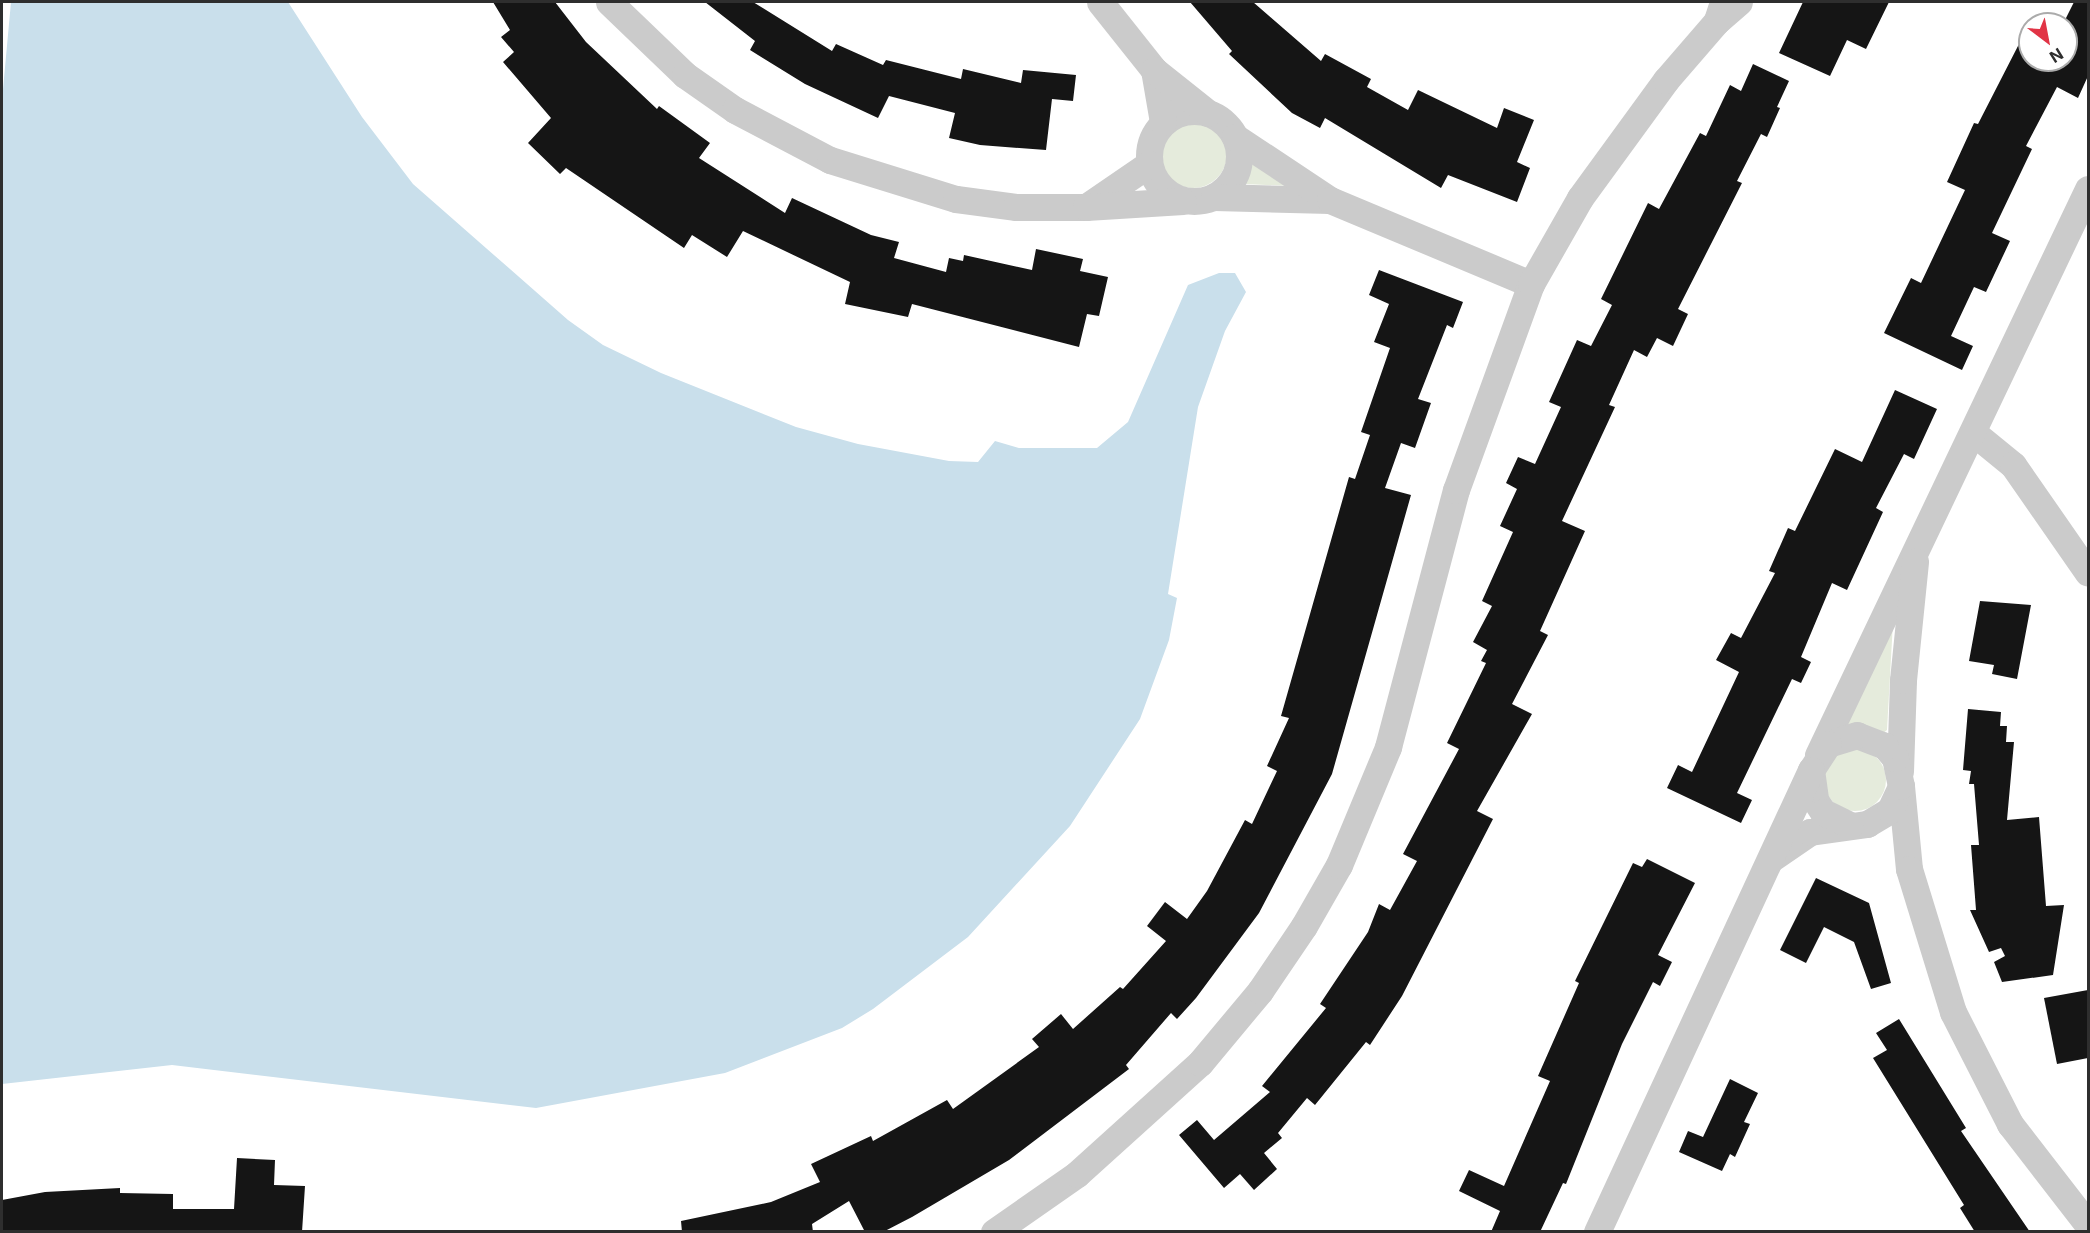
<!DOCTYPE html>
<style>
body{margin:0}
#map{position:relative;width:2090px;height:1233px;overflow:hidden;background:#fff;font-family:Inter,sans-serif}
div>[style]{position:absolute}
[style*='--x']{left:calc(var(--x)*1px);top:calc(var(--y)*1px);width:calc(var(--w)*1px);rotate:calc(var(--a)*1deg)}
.green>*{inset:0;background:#e5ebdc}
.round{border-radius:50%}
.water>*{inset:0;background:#c9dfeb}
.building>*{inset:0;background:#151515}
.minor>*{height:27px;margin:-13.5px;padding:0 13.5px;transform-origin:13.5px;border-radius:13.5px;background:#cbcbcb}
.minor>.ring{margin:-13.5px;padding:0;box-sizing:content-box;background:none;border:27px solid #cbcbcb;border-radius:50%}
span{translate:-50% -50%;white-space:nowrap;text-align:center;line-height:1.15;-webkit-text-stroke:6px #fff;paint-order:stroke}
.frame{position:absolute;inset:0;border:3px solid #2e2e2e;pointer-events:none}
.north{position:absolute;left:2018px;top:12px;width:60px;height:60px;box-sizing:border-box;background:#fff;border:2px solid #ababab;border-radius:50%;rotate:148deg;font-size:16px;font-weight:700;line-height:24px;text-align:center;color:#2e2e2e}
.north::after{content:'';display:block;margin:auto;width:21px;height:27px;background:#e13446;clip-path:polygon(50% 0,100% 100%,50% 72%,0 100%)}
</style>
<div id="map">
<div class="green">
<i class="round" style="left:1159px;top:120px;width:68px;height:68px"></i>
<i style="clip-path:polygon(1253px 159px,1293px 186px,1244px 184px)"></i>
<i style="clip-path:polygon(1893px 622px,1887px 730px,1882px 734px,1842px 723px)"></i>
<i class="round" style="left:1824px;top:749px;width:62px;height:62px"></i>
</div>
<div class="water">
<i style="clip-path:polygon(11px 2px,288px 2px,362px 117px,413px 184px,568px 320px,603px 345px,661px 373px,796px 427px,858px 444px,949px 461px,978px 462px,995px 441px,1019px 448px,1097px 448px,1128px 422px,1188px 285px,1219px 273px,1235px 273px,1246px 292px,1225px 331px,1198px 407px,1168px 594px,1177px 598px,1169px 640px,1140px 719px,1070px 826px,968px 937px,873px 1009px,842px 1028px,725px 1073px,536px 1108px,172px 1065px,2px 1084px,2px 100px)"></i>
</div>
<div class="building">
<i style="clip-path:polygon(493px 2px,555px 2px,586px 42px,657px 109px,659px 106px,710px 143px,699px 158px,785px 213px,792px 198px,871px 235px,899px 242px,894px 258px,946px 272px,949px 258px,963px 261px,964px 255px,1032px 270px,1036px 249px,1083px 259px,1080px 271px,1108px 277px,1099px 316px,1087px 314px,1079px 347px,912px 304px,908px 317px,845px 304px,850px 282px,743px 231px,727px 257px,692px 235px,684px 248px,566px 168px,560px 174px,528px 143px,551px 118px,503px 62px,514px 52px,501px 37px,510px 30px)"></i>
<i style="clip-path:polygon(705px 2px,753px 2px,832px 51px,836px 44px,883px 65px,886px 60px,961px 79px,963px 69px,1021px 83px,1023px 70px,1076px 75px,1073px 101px,1052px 99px,1046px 150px,980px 145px,949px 138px,955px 113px,889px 96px,878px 118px,805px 84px,750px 50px,755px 41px)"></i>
<i style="clip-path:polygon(1190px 2px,1253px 2px,1321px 61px,1325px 54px,1371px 79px,1367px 87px,1408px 110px,1418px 90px,1497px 128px,1504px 108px,1534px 120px,1517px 162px,1530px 168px,1517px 202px,1448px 175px,1441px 188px,1325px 118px,1320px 128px,1292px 113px,1229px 54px,1232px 51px)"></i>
<i style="clip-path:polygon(1803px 2px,1889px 2px,1866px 49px,1847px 40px,1830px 76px,1779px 53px)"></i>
<i style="clip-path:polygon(2074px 2px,2088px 2px,2088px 76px,2078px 98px,2057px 87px,2026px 146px,2032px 149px,1992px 233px,2010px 241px,1986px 292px,1974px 287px,1951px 336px,1973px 346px,1962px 370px,1884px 333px,1911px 278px,1921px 283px,1965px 190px,1947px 182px,1974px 123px,1978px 124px,2019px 44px,2030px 50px,2030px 60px,2066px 60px,2063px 24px)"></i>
<i style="clip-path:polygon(1753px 64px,1789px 81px,1777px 107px,1780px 108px,1767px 137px,1761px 134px,1737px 181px,1742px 183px,1678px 309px,1688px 314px,1673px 346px,1657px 338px,1647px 357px,1634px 350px,1609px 405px,1615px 407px,1562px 521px,1585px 531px,1540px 631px,1548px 635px,1512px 704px,1532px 714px,1477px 811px,1493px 819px,1402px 996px,1370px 1045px,1366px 1042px,1315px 1105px,1307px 1098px,1278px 1133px,1282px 1138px,1264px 1153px,1277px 1169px,1254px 1190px,1240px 1174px,1224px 1188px,1179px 1135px,1197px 1120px,1214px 1140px,1270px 1092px,1262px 1086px,1326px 1008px,1320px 1004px,1368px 932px,1379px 904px,1390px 910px,1417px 861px,1403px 854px,1459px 749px,1447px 743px,1486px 663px,1481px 661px,1487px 650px,1473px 642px,1492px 606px,1482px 601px,1513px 532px,1500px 526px,1517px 489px,1506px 483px,1518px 457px,1535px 464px,1561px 407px,1549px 402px,1577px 340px,1591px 346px,1612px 305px,1601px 299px,1648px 203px,1659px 209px,1700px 133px,1706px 136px,1730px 85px,1741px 91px)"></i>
<i style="clip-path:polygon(1379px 270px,1463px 302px,1453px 328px,1447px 325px,1418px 399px,1431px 403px,1415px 448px,1401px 443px,1385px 488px,1411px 495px,1332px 774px,1259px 913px,1196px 998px,1177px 1019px,1171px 1013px,1126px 1065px,1129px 1069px,1009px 1160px,912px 1217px,883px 1232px,865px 1232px,849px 1201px,812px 1224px,813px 1232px,682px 1232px,681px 1221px,771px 1202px,820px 1182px,811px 1164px,871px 1136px,873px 1141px,947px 1100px,953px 1109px,1039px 1047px,1032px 1039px,1061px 1014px,1073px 1029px,1120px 987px,1123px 989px,1166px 941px,1147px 926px,1165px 902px,1187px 919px,1207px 891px,1245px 820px,1252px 824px,1277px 771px,1267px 766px,1289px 718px,1281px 716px,1349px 477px,1355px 479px,1370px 435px,1361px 432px,1390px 348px,1374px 342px,1389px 304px,1369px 295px)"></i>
<i style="clip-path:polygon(1895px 390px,1937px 409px,1914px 459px,1904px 454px,1876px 508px,1883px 512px,1847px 590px,1832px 583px,1801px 657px,1811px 662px,1801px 683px,1792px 679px,1737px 793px,1752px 800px,1741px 823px,1667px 788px,1678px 765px,1692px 772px,1739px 672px,1716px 660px,1731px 633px,1741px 638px,1775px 573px,1769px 571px,1788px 528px,1795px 531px,1835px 449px,1862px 462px)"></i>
<i style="clip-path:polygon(1980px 601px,2031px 605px,2017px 679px,1992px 674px,1994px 665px,1969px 661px)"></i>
<i style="clip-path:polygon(1968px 709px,2001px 712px,2000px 726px,2007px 726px,2006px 742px,2014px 742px,2007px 820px,2039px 817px,2046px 906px,2064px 905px,2053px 975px,2002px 982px,1994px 962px,2005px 956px,2001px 948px,1989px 952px,1970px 910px,1976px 910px,1971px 845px,1979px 845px,1974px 784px,1969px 784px,1971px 771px,1963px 770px)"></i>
<i style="clip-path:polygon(1647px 859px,1695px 883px,1658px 955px,1672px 962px,1660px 986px,1653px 982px,1622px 1044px,1566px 1184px,1563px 1183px,1540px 1232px,1491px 1232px,1500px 1211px,1459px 1191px,1469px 1170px,1504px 1186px,1550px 1081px,1538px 1076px,1579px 983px,1575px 981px,1633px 863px,1642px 867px)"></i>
<i style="clip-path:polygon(1816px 878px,1869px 903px,1891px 983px,1871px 989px,1854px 942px,1824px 927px,1806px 963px,1780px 950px)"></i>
<i style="clip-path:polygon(2088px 990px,2088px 1058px,2057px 1064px,2044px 998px)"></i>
<i style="clip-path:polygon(1899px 1019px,1966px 1128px,1961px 1131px,2030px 1232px,1975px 1232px,1960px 1208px,1964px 1205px,1873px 1058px,1887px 1050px,1876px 1033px)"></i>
<i style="clip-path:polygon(1730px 1079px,1758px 1093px,1744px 1122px,1750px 1124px,1735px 1157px,1730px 1154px,1722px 1171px,1679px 1152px,1688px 1131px,1703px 1137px)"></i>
<i style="clip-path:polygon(237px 1158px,275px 1160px,274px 1185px,305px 1186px,302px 1232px,2px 1232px,2px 1200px,45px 1192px,120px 1188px,120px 1193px,173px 1194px,173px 1209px,234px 1209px)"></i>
</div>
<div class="minor">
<i style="--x:609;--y:2;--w:105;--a:43.8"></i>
<i style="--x:685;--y:75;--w:61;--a:35"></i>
<i style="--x:735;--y:110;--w:107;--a:27.8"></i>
<i style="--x:830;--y:160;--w:132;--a:17.2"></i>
<i style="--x:956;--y:199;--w:61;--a:7.6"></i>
<i style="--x:1016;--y:207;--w:70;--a:0"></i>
<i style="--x:1100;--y:2;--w:87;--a:51.5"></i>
<i style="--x:1723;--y:2;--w:20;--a:108"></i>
<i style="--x:1717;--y:21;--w:29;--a:-41"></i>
<i class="ring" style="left:1149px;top:111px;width:63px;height:63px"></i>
<i style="--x:1163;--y:122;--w:53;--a:-99.8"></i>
<i style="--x:1154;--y:70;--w:69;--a:38.5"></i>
<i style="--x:1149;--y:164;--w:76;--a:145.7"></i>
<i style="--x:1086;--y:207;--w:97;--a:-3.5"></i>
<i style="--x:1214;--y:197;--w:116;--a:1.5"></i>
<i style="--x:1330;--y:200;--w:114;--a:-146.4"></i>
<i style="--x:1330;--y:200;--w:218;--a:22.7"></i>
<i style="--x:1975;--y:434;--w:49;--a:39.2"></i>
<i style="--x:2013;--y:465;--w:131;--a:55.2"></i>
<i style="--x:1818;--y:755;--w:627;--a:-64.5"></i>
<i style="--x:1900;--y:771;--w:91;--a:-88.1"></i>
<i style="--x:1903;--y:680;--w:119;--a:-84.2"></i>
<i style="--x:1901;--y:786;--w:83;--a:84.5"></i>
<i style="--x:1909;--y:869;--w:150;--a:72.9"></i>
<i style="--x:1953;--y:1012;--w:126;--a:63"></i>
<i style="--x:2010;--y:1124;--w:128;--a:52.3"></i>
<i style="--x:1772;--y:858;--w:46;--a:-34.4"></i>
<i style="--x:1810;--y:832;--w:58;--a:-8"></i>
<i style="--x:1867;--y:824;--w:27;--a:-31"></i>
<i style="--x:1890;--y:810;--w:26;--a:-65"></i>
<i style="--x:1901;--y:786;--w:29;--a:-102"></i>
<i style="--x:1895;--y:758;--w:16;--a:-130"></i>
<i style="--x:1885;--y:746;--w:30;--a:-159"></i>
<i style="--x:1857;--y:735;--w:30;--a:163"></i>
<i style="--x:1828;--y:744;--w:31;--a:123"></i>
<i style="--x:1811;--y:770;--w:30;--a:82"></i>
<i style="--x:1815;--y:800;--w:14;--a:56"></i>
<i style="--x:1823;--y:812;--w:30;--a:26"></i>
<i style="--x:994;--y:1232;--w:101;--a:-34.9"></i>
<i style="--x:1077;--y:1174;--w:166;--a:-42.1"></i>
<i style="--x:1200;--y:1063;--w:94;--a:-50.2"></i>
<i style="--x:1260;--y:991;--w:78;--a:-55.9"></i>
<i style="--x:1304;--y:926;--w:70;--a:-60.2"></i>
<i style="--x:1339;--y:865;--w:128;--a:-67.4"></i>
<i style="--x:1388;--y:747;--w:266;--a:-75.2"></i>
<i style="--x:1456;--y:490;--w:219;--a:-70"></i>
<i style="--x:1531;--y:284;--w:99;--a:-60.3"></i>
<i style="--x:1580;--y:198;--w:146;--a:-53.9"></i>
<i style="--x:1666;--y:80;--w:78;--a:-49.2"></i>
<i style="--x:1597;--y:1232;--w:509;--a:-65.15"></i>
</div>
<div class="frame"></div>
<div class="north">N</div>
</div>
